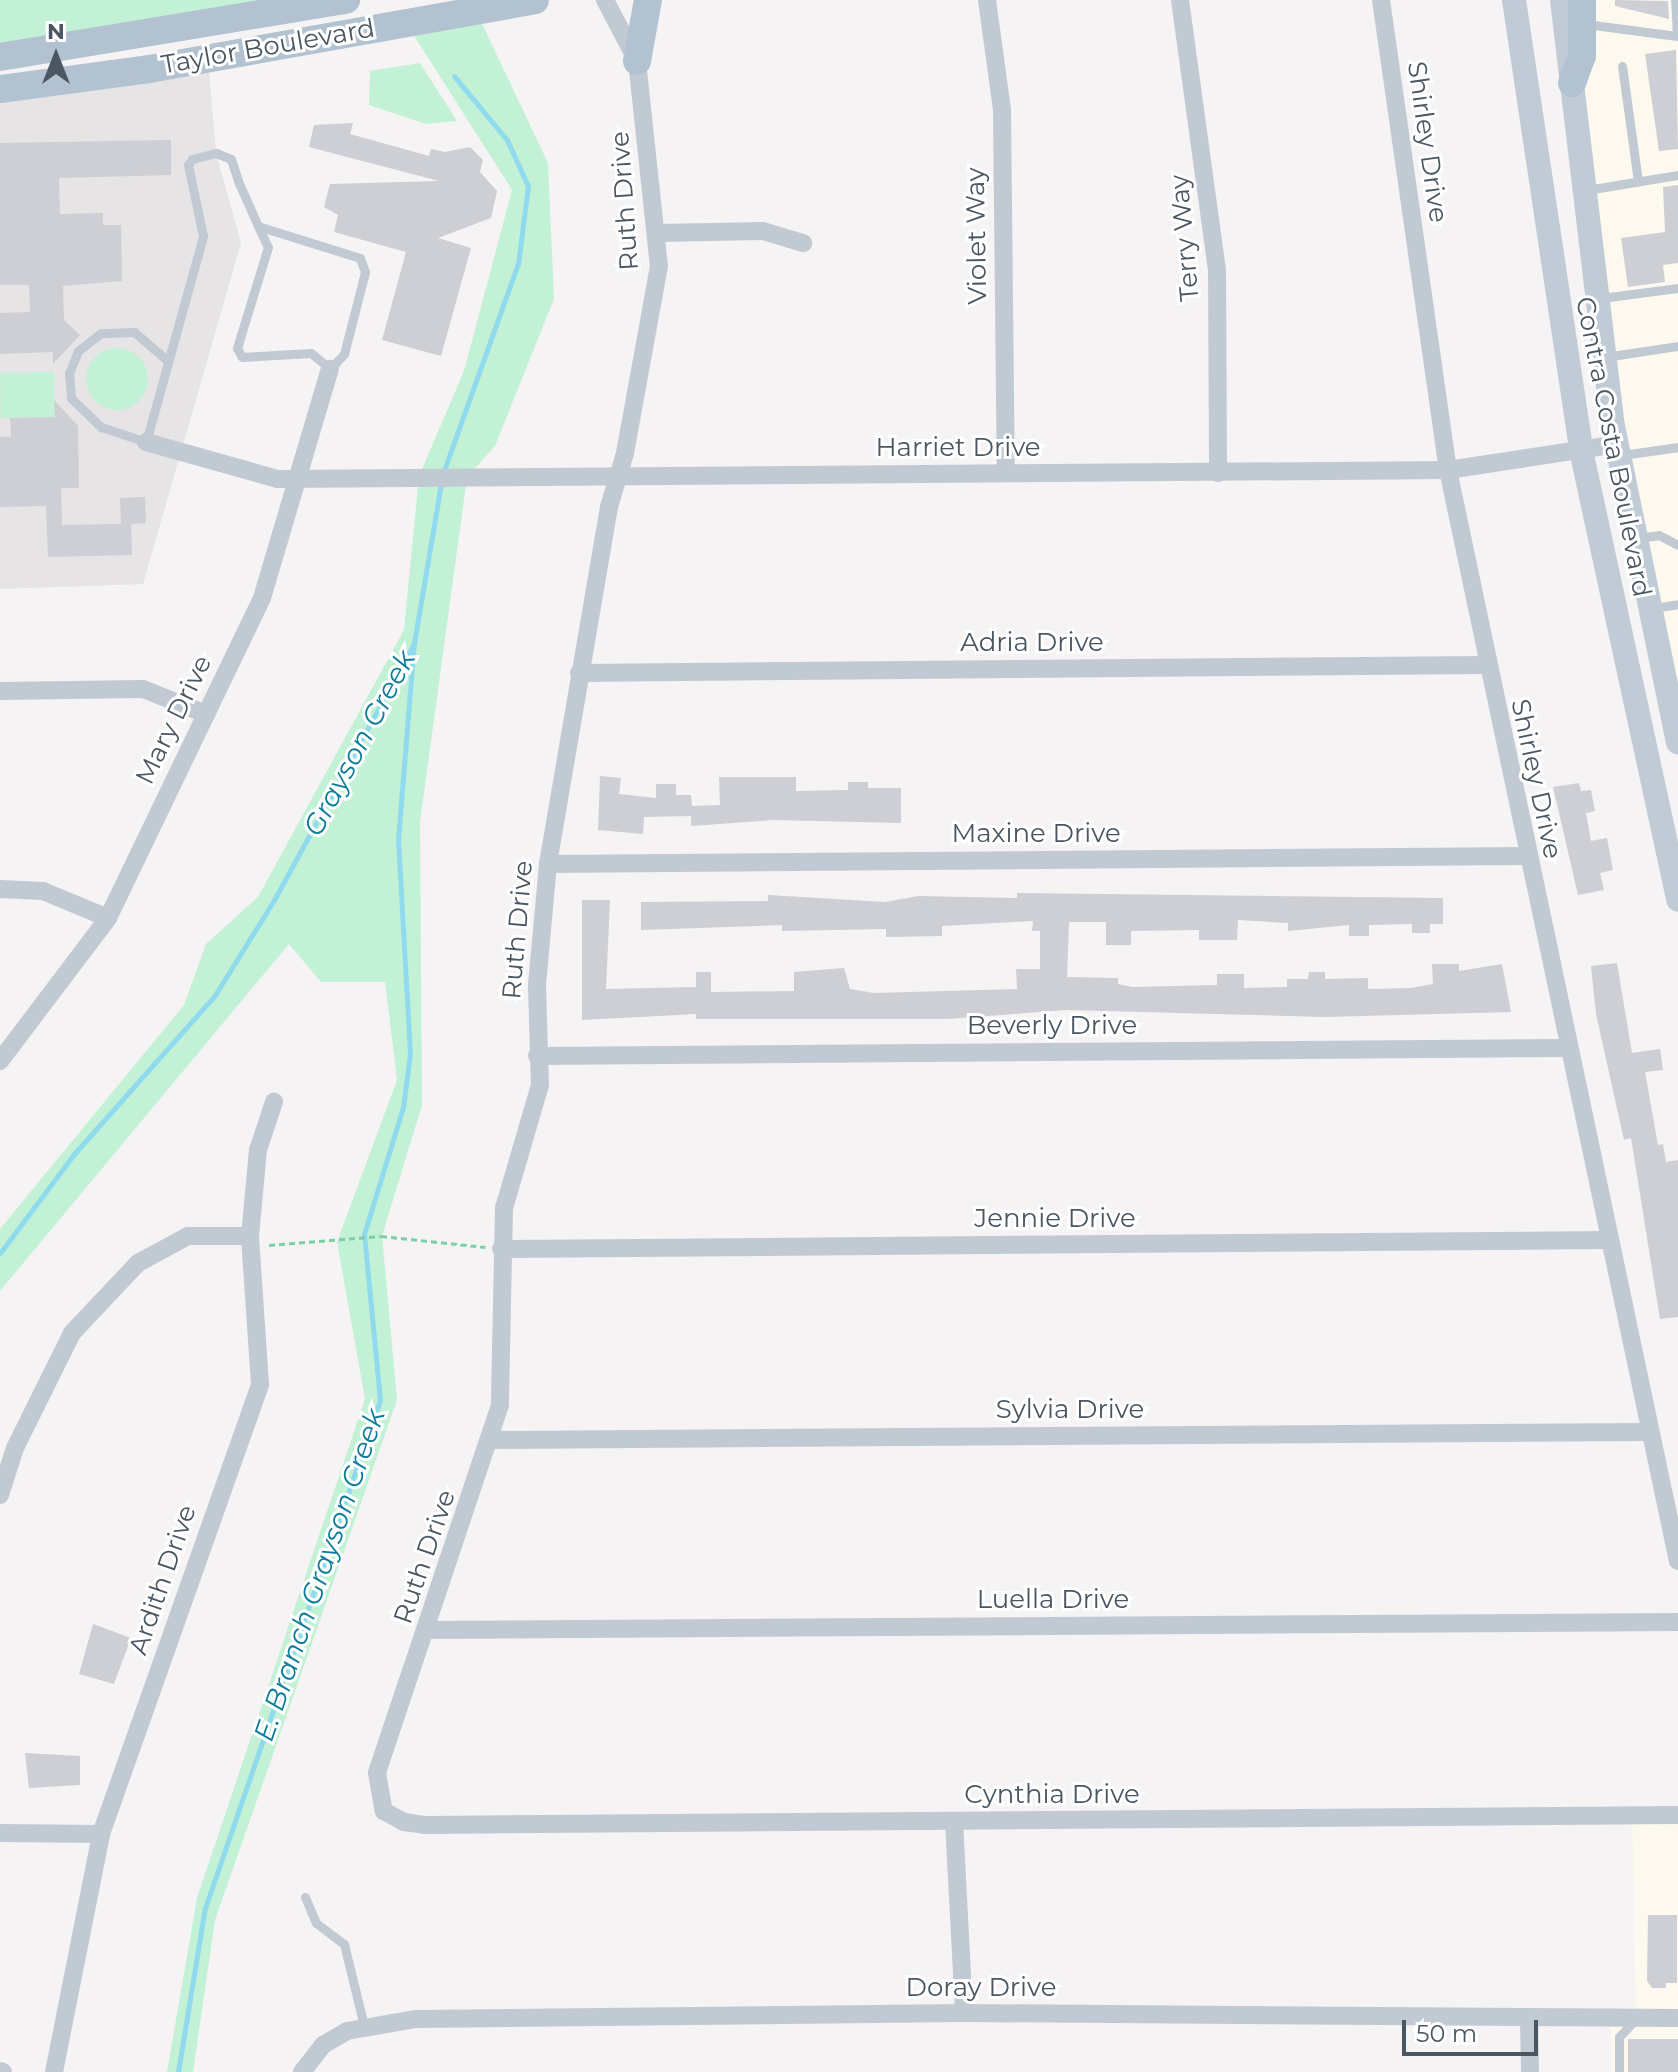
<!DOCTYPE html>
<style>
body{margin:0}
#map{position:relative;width:1678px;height:2072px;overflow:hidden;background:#f5f3f3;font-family:Montserrat,sans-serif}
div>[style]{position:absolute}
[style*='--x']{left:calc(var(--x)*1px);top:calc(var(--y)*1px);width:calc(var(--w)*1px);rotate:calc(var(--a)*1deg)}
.commercial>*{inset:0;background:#fdf9ef}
.education>*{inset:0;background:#e6e4e5}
.green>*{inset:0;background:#c3f1d5;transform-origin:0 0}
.round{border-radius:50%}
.stream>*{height:5px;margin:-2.5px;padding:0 2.5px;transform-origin:2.5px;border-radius:2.5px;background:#90daee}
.building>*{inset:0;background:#cdcfd5;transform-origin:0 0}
.path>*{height:3px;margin-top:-1.5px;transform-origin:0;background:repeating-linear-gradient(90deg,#7ad0a6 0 6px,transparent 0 10px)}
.service>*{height:9px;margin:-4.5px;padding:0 4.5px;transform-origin:4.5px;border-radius:4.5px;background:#c1cad2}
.minor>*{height:18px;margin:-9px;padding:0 9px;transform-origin:9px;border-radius:9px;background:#c1cad2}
.secondary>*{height:24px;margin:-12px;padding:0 12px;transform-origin:12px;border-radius:12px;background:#c1cbd6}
.primary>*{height:28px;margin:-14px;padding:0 14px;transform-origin:14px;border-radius:14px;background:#b3c2d1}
span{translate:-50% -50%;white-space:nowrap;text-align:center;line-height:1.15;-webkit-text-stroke:6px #fff;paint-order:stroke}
.street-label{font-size:26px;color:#4a5661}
.water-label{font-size:28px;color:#0c7c9b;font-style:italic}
.north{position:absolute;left:16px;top:16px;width:80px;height:80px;-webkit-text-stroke:6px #fff;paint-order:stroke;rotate:0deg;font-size:22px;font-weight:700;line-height:32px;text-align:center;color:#4a5661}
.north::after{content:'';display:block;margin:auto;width:28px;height:36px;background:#4a5661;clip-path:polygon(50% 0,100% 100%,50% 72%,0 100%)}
.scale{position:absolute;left:1402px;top:2020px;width:136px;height:36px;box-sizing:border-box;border:4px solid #4a5661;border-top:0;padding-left:10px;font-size:24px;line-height:28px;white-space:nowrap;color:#4a5661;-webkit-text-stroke:6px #fff;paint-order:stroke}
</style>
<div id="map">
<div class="commercial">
<i style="clip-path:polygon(1582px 0,1678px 0,1678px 742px,1583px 187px)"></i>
<i style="clip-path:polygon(1678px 1815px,1678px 2072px,1611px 2072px,1611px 2019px,1636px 2018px,1632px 1816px)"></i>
</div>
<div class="education">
<i style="clip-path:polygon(208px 58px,216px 153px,241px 243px,143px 584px,0 589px,0 89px)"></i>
</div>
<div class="green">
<i style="clip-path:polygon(0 0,347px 0,0 57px)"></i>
<i style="clip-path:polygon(476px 11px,548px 163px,554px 299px,495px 446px,467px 477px,420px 822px,422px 1105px,382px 1236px,397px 1400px,215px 1920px,193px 2072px,167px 2072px,197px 1898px,365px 1399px,337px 1242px,397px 1080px,385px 982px,321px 982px,289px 944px,0 1291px,0 1229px,184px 1005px,206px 944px,258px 897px,404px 630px,419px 476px,464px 371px,512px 190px,406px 23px)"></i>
<i style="clip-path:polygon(420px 63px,457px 121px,426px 124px,369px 105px,370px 71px)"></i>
<i class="round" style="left:86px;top:348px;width:62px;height:62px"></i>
<i style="left:54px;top:372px;width:45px;height:54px;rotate:89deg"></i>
</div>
<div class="stream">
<i style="--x:443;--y:473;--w:222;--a:-70.3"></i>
<i style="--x:518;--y:264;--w:79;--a:-82.7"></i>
<i style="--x:528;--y:186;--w:51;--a:-114.5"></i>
<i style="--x:507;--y:140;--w:83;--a:-129.6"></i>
<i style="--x:0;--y:1253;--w:124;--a:-53.2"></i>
<i style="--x:74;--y:1154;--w:213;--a:-48.4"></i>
<i style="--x:215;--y:995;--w:112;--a:-58.2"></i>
<i style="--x:274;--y:900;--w:293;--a:-61.4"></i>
<i style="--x:414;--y:643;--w:162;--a:-80.4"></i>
<i style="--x:178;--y:2072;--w:166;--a:-80.7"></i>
<i style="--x:205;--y:1908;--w:537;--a:-70.99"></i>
<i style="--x:380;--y:1400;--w:167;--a:-95.5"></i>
<i style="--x:364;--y:1234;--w:133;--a:-72.9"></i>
<i style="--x:403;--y:1107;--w:53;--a:-82.5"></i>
<i style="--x:410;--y:1054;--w:214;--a:-93.2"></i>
<i style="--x:398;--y:840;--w:198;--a:-85.4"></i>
</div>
<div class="building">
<i style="clip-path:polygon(1615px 0,1668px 1px,1669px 19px,1615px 6px)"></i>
<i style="clip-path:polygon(1676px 50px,1678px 149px,1659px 151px,1645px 54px)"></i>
<i style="clip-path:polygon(353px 123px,350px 134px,429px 156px,431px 149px,445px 152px,470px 147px,483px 160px,480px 172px,497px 191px,491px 218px,438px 238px,471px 248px,441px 356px,382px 340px,406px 252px,334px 232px,338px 215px,324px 207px,330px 184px,439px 181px,309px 147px,314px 125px)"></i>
<i style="clip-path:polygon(171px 140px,171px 175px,59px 178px,60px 214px,103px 213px,103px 225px,121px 225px,122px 281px,63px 286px,64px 320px,80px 335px,53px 364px,53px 352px,0 354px,0 313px,30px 312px,29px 285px,0 285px,0 143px)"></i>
<i style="clip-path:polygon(1678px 185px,1678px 263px,1663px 265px,1665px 282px,1628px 287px,1621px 238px,1665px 232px,1663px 187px)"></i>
<i style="clip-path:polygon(54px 400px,78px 426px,79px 488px,61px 488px,62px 525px,121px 524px,120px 498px,145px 497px,146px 523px,131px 524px,132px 555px,48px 557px,46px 506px,0 507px,0 437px,11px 437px,10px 418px,55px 417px)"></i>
<i style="clip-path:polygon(600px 776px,621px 778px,619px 794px,656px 798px,656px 784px,676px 784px,676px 795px,691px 795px,692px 806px,720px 805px,719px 777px,796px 777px,796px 791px,848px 790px,848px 782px,868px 782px,868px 788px,901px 788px,901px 823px,773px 820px,691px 826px,691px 816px,644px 817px,643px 834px,598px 830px)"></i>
<i style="clip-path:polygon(1579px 783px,1581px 791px,1591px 790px,1595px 811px,1586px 813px,1591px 841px,1607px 838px,1613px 870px,1600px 873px,1604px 890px,1578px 895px,1553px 787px)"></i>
<i style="clip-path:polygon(1017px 893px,1443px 898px,1443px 924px,1430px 924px,1430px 933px,1412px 933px,1412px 924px,1369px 925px,1369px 936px,1349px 936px,1349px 925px,1288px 931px,1288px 923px,1238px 920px,1237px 940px,1199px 940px,1199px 930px,1131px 931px,1131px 945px,1106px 945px,1106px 922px,1069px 922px,1067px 977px,1118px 978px,1118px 984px,1132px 987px,1217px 985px,1217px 974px,1244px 974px,1244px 988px,1287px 987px,1287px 979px,1308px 979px,1309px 972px,1325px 972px,1325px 979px,1368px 978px,1368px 989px,1410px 988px,1433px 984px,1432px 964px,1459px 964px,1459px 971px,1502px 964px,1511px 1012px,1325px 1017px,1067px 1010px,947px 1019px,696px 1019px,696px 1014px,582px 1020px,582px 900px,610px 900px,606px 989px,696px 987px,696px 972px,711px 972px,711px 992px,794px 991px,794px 972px,844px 968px,850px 989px,874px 993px,1017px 989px,1016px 969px,1040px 969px,1040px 931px,1032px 931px,1033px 921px,942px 926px,942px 936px,886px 937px,886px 929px,782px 931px,782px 925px,641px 930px,641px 902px,768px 901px,768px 895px,885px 902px,918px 896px,1017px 898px)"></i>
<i style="clip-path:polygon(1617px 963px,1632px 1053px,1660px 1049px,1663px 1070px,1645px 1072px,1658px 1145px,1663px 1144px,1666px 1162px,1678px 1160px,1678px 1317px,1660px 1319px,1631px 1138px,1624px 1140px,1596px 1014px,1591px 966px)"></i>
<i style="clip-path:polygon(93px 1624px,131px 1638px,114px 1684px,79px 1674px)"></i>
<i style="clip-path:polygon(25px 1753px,80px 1756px,80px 1785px,29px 1788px)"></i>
<i style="clip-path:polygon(1648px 1915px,1677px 1915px,1677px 1983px,1666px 1983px,1666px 1988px,1652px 1988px,1647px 1981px)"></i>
<i style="left:1628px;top:2039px;width:50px;height:33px"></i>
</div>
<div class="path">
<i style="--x:269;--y:1245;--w:112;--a:-4.6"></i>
<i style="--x:381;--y:1236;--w:105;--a:6"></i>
</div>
<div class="service">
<i style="--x:1586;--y:24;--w:92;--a:7.5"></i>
<i style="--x:1677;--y:36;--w:36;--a:-93"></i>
<i style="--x:1622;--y:66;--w:116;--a:82.1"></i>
<i style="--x:1587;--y:190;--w:92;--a:-9.4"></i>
<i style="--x:1601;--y:298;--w:78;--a:-7.4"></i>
<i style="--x:1605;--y:357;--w:74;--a:-8.6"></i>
<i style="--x:168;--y:361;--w:45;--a:-139.5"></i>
<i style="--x:134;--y:332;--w:33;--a:178"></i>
<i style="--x:101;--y:333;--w:29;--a:142"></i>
<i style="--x:78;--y:351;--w:24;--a:112"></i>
<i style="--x:69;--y:373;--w:25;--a:85"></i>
<i style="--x:71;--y:398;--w:42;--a:44"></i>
<i style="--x:101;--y:427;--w:47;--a:18.4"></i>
<i style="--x:146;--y:442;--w:214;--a:-74.5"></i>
<i style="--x:203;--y:236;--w:73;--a:-101.9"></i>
<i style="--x:188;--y:165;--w:7;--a:-56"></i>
<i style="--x:192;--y:159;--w:25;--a:-14"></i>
<i style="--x:216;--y:153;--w:16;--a:22"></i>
<i style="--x:231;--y:159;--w:23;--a:72"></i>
<i style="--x:238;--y:181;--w:49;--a:66"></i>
<i style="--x:258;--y:226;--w:23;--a:65"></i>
<i style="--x:268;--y:247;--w:106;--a:107.1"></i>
<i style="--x:237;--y:348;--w:10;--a:61"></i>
<i style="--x:242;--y:357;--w:69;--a:-3.3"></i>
<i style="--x:311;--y:353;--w:25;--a:40"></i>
<i style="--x:330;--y:369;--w:21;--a:-47"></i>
<i style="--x:344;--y:354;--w:85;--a:-75.6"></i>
<i style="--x:365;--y:272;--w:15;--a:-110"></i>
<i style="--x:360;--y:258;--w:107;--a:-162.6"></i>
<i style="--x:1622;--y:455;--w:57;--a:-8.1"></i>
<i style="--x:1636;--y:538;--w:23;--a:-7"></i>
<i style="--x:1659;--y:535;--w:21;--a:28"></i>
<i style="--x:1654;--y:608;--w:24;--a:-9"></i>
<i style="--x:305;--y:1897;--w:28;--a:67"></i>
<i style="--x:316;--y:1923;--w:35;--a:37"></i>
<i style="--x:344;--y:1944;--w:84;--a:76.3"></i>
<i style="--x:1619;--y:2072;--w:35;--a:-90"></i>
<i style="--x:1619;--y:2037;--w:25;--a:-47"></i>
</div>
<div class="minor">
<i style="--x:605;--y:0;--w:69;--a:62.3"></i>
<i style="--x:637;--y:61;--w:206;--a:83.9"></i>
<i style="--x:659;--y:266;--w:190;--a:100.3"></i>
<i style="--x:625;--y:453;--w:56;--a:106.5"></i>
<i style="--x:609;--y:507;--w:362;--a:99.7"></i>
<i style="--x:548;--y:864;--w:122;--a:95.2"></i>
<i style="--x:537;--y:986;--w:99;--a:88.3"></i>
<i style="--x:540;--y:1085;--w:128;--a:106.3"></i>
<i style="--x:504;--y:1208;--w:197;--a:91.2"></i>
<i style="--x:500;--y:1405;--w:388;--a:108.5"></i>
<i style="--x:377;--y:1773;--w:39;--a:80"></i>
<i style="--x:384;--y:1811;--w:23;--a:29"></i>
<i style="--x:404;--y:1822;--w:22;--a:8"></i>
<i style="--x:426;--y:1825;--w:1252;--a:-0.46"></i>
<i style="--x:987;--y:0;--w:110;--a:82.2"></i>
<i style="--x:1002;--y:109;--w:364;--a:89.4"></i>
<i style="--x:1180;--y:0;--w:272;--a:82.2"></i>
<i style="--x:1217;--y:269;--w:204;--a:89.7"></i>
<i style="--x:1381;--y:0;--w:475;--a:81.9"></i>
<i style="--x:1448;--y:470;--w:1115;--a:78.1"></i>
<i style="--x:658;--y:233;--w:105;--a:-1.1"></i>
<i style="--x:763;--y:231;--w:42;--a:16.7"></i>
<i style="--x:146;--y:442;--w:137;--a:15.7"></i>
<i style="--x:278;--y:479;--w:1170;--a:-0.44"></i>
<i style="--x:1448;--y:470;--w:171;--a:-8.7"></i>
<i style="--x:579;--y:673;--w:906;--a:-0.51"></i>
<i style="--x:0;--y:691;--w:143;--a:-0.8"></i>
<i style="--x:143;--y:689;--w:68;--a:21.6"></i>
<i style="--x:548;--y:864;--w:977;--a:-0.47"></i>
<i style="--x:0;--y:889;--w:43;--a:2.7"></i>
<i style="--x:43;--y:891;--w:70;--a:22.6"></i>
<i style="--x:537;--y:1056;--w:1029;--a:-0.45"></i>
<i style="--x:0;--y:1061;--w:179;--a:-52.9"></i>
<i style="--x:108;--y:918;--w:355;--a:-64.3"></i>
<i style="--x:262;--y:598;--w:239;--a:-73.5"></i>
<i style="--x:501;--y:1249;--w:1109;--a:-0.46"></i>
<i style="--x:492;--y:1440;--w:1157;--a:-0.4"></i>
<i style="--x:0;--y:1495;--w:49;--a:-72.3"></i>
<i style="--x:15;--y:1448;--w:128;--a:-63.6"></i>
<i style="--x:72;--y:1333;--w:96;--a:-46.7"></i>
<i style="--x:138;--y:1263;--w:57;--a:-28.4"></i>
<i style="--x:188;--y:1236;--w:62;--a:0"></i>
<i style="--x:428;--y:1630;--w:1250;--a:-0.37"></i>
<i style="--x:954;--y:1821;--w:192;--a:87"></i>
<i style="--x:0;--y:1833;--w:101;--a:0.6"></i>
<i style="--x:1529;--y:2019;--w:53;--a:88.9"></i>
<i style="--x:0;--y:2071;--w:3;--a:18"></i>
<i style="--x:54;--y:2072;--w:243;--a:-78.8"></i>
<i style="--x:101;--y:1834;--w:477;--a:-70.5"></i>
<i style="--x:260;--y:1384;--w:148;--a:-93.9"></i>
<i style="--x:250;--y:1236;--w:86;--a:-84.7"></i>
<i style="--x:258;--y:1150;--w:51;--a:-71.6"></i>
<i style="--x:302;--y:2072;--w:34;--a:-52"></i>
<i style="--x:323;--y:2045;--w:28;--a:-30"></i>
<i style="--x:347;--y:2031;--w:70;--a:-9.9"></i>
<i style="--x:416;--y:2019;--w:548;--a:-0.63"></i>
<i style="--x:964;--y:2013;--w:714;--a:0.4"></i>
</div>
<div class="secondary">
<i style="--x:1514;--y:0;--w:455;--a:81.5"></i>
<i style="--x:1581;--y:450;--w:460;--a:77.8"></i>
<i style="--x:1562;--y:0;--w:429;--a:83.2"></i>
<i style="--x:1613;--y:426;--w:323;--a:78.4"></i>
</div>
<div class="primary">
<i style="--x:0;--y:57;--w:351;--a:-9.4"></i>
<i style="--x:637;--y:61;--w:62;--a:-79.8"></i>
<i style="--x:1572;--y:83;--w:29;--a:-70"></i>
<i style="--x:1582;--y:56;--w:56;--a:-90"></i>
<i style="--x:0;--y:89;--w:150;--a:-7.6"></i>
<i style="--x:149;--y:69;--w:392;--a:-10.1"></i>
</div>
<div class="street-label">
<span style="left:268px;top:47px;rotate:-10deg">Taylor Boulevard</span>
<span style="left:1427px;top:142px;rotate:82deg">Shirley Drive</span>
<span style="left:625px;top:201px;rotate:-94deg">Ruth Drive</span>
<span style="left:977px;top:236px;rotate:-91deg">Violet Way</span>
<span style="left:1185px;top:238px;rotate:-95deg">Terry Way</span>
<span style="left:1613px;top:447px;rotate:79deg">Contra Costa Boulevard</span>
<span style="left:958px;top:448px">Harriet Drive</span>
<span style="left:1032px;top:643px">Adria Drive</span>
<span style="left:174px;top:720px;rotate:-64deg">Mary Drive</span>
<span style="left:1536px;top:779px;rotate:78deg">Shirley Drive</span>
<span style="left:1036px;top:834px">Maxine Drive</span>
<span style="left:518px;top:930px;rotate:-85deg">Ruth Drive</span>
<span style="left:1052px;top:1026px">Beverly Drive</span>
<span style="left:1055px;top:1219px">Jennie Drive</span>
<span style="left:1070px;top:1410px">Sylvia Drive</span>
<span style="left:425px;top:1557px;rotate:-71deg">Ruth Drive</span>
<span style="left:163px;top:1580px;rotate:-71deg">Ardith Drive</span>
<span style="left:1053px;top:1600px">Luella Drive</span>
<span style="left:1052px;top:1795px">Cynthia Drive</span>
<span style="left:981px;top:1988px">Doray Drive</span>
</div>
<div class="water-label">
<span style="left:359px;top:743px;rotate:-62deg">Grayson Creek</span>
<span style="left:319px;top:1575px;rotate:-71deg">E. Branch Grayson Creek</span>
</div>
<div class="north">N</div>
<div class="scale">50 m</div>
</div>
